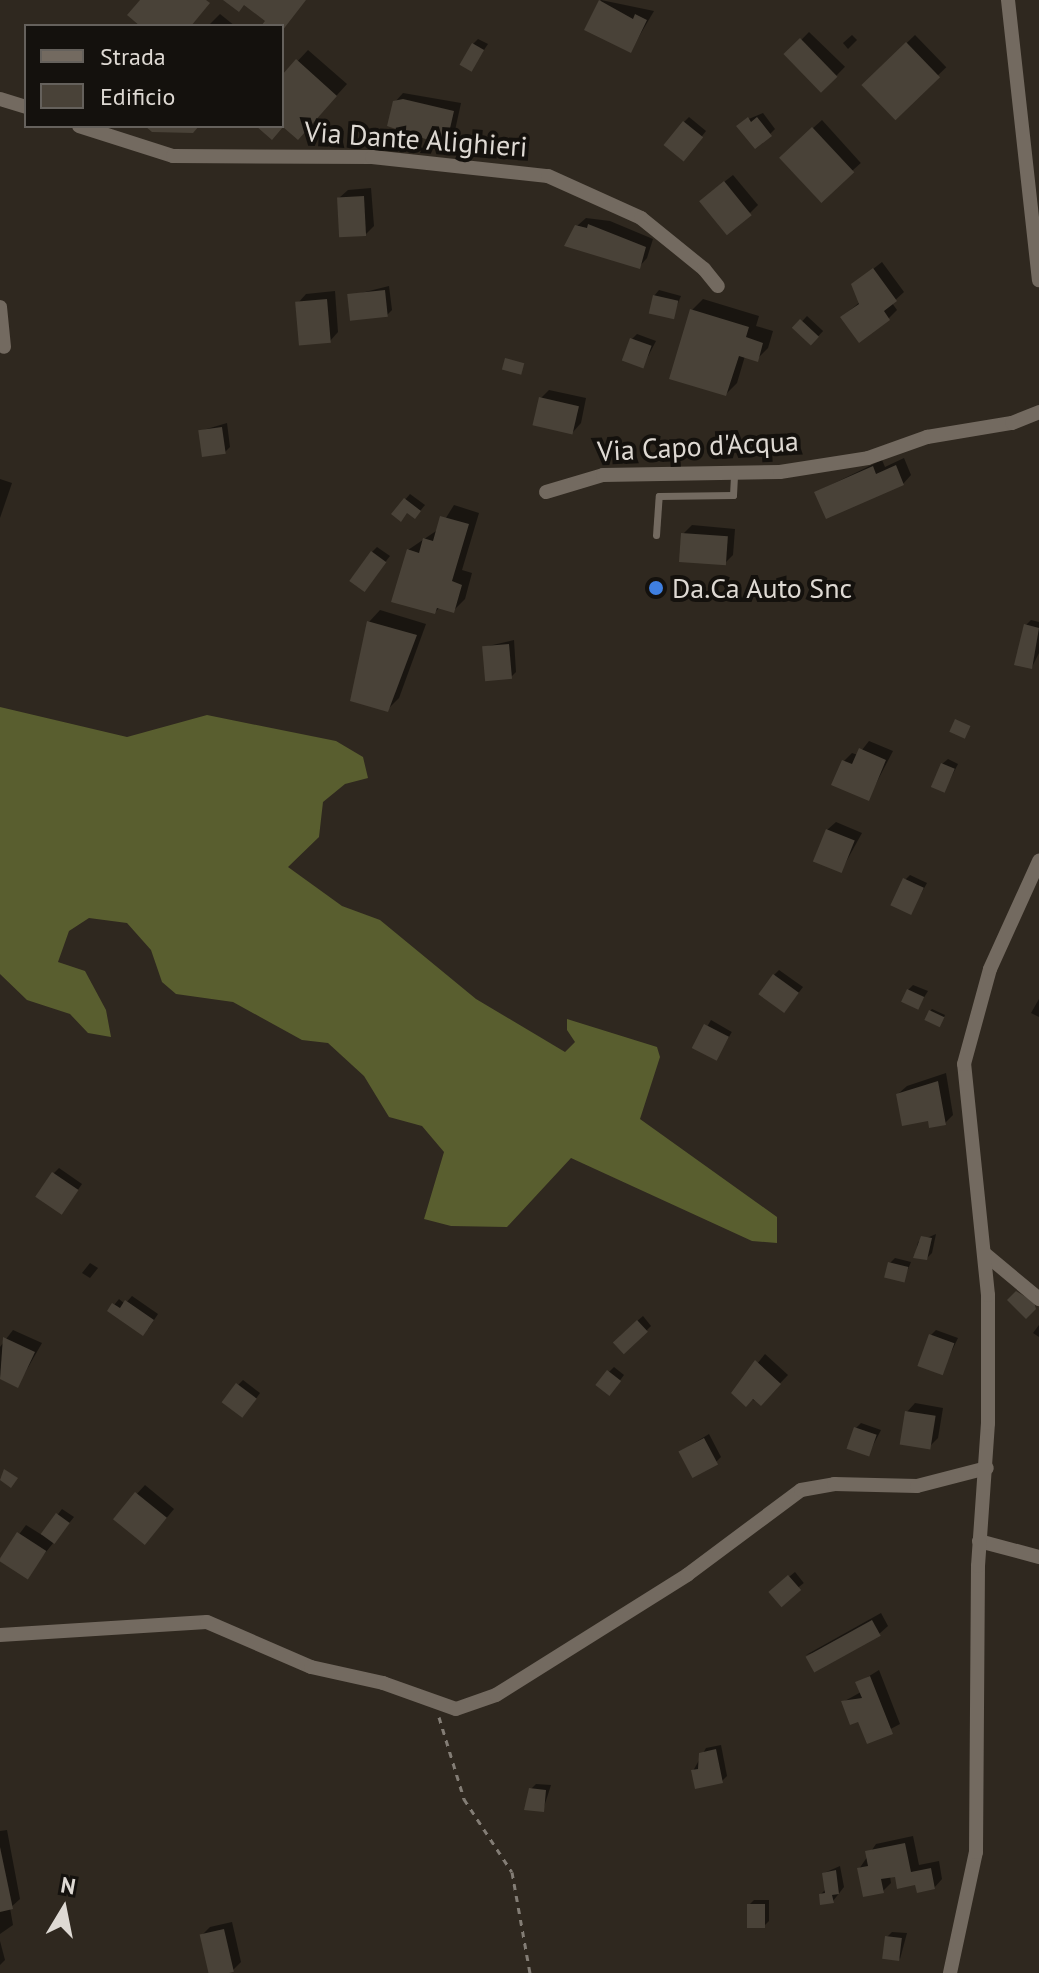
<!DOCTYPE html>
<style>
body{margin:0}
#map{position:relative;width:1039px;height:1973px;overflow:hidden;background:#2f281f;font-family:"PT Sans",sans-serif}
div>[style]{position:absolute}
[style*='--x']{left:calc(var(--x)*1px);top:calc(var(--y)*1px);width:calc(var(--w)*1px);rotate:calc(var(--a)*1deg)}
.forest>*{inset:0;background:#595e2f}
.shadow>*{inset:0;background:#0007;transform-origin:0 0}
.building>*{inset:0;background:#494238;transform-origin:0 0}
.path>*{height:3px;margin-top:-1.5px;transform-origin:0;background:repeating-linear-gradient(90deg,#837d75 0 6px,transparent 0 12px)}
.lane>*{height:7px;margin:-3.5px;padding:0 3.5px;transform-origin:3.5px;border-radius:3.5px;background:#736a60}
.street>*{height:14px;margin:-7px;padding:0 7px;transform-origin:7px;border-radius:7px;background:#736a60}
.dots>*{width:22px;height:22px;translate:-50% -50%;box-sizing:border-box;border:4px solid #14110d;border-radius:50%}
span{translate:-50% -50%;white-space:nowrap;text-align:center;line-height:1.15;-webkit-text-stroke:8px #14110d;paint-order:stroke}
.street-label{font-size:28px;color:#ded9d3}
.poi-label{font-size:28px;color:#ded9d3}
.left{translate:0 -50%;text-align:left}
.legend{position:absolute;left:24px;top:24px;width:260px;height:104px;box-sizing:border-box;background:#14110d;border:2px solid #65615c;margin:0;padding:10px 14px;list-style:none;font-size:24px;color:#ded9d3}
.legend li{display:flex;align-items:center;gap:16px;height:40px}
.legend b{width:40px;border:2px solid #65615c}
.north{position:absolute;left:24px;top:1869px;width:80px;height:80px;-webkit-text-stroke:6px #14110d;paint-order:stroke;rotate:10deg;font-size:22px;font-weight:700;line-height:32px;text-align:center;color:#ded9d3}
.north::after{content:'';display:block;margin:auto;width:28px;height:36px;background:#ded9d3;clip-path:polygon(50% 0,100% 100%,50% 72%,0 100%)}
</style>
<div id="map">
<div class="forest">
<i style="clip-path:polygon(0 707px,127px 737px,207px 715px,336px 741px,363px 757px,368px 778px,345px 784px,323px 802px,319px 837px,288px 867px,342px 906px,380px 920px,476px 999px,565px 1052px,575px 1042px,567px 1030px,567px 1019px,657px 1047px,660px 1057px,640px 1119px,777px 1217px,777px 1243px,752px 1241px,571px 1158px,507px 1227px,451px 1226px,424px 1219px,444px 1152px,422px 1126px,389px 1117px,364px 1076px,328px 1043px,302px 1040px,233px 1002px,176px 994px,162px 982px,151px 950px,127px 923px,89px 918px,69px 931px,58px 962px,85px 971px,106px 1010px,111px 1037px,88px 1033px,70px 1014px,27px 1000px,0 974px)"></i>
</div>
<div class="shadow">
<i style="clip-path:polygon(601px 0,654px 11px,631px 50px,587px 29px)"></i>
<i style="clip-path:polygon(220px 14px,235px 26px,208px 26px)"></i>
<i style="left:809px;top:32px;width:50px;height:31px;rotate:44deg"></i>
<i style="clip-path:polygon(852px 35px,857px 40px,848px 49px,843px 43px)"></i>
<i style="left:915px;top:35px;width:45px;height:71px;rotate:46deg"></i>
<i style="clip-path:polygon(478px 39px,488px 44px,471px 69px,473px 44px)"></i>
<i style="clip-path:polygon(308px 50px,347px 84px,309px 126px,284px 125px,272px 137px,259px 126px,282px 126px,282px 78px)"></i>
<i style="clip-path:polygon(403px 93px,461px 103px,454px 135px,445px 143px,395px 102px)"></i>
<i style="clip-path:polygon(763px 113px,775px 129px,770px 134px,744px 121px)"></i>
<i style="clip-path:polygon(689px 117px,706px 131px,688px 154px,684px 122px)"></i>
<i style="left:822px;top:120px;width:58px;height:56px;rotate:48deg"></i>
<i style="clip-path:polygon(733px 175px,758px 205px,750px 213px,710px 193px)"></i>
<i style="clip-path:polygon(371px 188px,374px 226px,366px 234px,339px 198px,348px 190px)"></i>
<i style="clip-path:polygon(586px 218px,610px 221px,653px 239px,647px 258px,639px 267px,577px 226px)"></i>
<i style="clip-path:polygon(882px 262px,904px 292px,892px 303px,897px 310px,889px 318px,842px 317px,860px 302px,854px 284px)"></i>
<i style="clip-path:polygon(389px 286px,392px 310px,387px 315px,349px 296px)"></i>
<i style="clip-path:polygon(659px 290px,681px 296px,672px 317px,654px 296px)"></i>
<i style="clip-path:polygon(335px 291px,338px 332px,330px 341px,298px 303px,306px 294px)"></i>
<i style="clip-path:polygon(703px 299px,759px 316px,756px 326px,773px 331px,768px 348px,757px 359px,745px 356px,737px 383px,726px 394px,692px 310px)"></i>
<i style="left:807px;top:316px;width:22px;height:18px;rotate:43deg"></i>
<i style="clip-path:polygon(637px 334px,656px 341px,643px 366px,632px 339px)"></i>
<i style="clip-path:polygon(549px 390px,586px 398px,581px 423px,573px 432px,541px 398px)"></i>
<i style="clip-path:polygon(227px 423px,230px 447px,225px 452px,200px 431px)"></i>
<i style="clip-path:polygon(904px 458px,911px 475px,903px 484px,816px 492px,882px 460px,885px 467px)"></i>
<i style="clip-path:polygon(0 479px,12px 483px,0 518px)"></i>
<i style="clip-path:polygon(410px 494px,425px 505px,420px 511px,393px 514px)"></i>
<i style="clip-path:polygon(454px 505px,479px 513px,462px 570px,472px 573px,465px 599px,454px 610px,440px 607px,435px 612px,408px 550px,439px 529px)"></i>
<i style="clip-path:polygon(692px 525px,735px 529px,733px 555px,725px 563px,683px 534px)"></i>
<i style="clip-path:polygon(377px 547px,390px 556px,368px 584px,372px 552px)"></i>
<i style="clip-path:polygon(380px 610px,426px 624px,399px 698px,387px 710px,369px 622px)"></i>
<i style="clip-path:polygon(1031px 620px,1039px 622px,1039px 653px,1032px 667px,1026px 625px)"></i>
<i style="clip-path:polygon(514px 640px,516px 672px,511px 677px,484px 647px)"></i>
<i style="clip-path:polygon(869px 741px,893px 751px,868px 799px,844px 761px,852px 753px,858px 755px)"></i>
<i style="clip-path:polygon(948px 759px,958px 764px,944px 791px,942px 764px)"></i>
<i style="clip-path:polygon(836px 822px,862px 833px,841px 871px,827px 830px)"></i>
<i style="clip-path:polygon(910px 875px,927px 883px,910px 913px,905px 880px)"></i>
<i style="clip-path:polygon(779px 970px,803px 987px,789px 1005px,774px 975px)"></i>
<i style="clip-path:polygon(913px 985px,928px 991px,918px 1007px,908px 990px)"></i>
<i style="clip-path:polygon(1039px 999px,1039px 1017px,1031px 1013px)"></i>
<i style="clip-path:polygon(932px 1009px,945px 1015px,941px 1023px,930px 1011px)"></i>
<i style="left:711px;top:1020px;width:24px;height:32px;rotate:30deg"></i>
<i style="clip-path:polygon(946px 1073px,953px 1115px,945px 1123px,930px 1119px,898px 1094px,907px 1086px)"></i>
<i style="clip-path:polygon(59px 1168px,82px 1184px,66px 1207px,54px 1173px)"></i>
<i style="clip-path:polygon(936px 1234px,932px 1253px,927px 1258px,915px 1256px,918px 1242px)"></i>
<i style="clip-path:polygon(895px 1258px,911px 1262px,903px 1281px,890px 1263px)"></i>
<i style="clip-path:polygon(90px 1263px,98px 1268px,90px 1278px,82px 1273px)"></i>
<i style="clip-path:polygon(132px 1296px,158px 1314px,148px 1329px,110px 1310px,119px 1299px,125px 1304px)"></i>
<i style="clip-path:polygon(643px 1316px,651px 1326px,646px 1331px,620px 1336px)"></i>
<i style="clip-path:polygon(1039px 1325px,1039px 1337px,1033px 1333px)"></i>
<i style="clip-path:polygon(13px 1330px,42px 1343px,18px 1385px,0 1377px,0 1347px)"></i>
<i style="clip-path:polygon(936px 1330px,958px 1338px,941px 1373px,931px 1335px)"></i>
<i style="clip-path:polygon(765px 1354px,788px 1375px,761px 1403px,734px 1393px)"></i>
<i style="clip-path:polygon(614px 1367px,624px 1375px,615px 1387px,609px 1372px)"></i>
<i style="clip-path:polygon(243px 1380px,260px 1393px,248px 1410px,238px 1385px)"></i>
<i style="clip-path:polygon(915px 1403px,943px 1408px,938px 1438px,930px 1446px,907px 1412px)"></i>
<i style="clip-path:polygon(861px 1423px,881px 1430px,868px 1455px,856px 1428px)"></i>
<i style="clip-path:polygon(709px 1434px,721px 1457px,716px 1462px,681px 1451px)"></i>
<i style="clip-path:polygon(145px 1485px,174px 1509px,149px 1539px,114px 1519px)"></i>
<i style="clip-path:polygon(62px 1509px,74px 1517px,26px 1577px,0 1560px,26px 1525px,42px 1535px)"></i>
<i style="left:795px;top:1572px;width:14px;height:31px;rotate:51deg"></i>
<i style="clip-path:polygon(881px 1613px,888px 1626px,879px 1634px,806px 1655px)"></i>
<i style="clip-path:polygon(879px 1670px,900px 1724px,868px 1741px,859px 1719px,843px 1702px,861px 1692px,858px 1683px)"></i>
<i style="clip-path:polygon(721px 1745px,727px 1776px,722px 1781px,693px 1771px,706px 1748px)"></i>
<i style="clip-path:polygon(536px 1784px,551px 1785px,543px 1810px,531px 1789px)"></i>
<i style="clip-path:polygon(7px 1830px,20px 1899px,10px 1908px,13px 1925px,0 1934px,0 1831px)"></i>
<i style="clip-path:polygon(913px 1836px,919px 1865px,939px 1861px,942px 1879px,934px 1888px,897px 1874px,890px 1876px,891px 1883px,883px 1891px,859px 1869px,876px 1844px)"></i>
<i style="clip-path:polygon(840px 1866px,844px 1887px,833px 1901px,821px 1894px,826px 1889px,824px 1873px)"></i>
<i style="clip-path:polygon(754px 1900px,769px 1900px,769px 1921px,764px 1926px,749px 1905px)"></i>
<i style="clip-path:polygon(232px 1922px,241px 1962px,233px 1970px,211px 1973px,202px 1935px,210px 1927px)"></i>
<i style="clip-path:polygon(892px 1932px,907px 1933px,900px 1959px,887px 1937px)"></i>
<i style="clip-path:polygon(0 1941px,5px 1960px,0 1965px)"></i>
</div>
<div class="building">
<i style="clip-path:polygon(140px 0,206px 0,210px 3px,191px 26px,140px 26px,127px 15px)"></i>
<i style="clip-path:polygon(223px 0,306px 0,282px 31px,282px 26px,261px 26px,265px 21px,244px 5px,239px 12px)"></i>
<i style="clip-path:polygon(599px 0,633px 19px,635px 14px,647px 20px,631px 53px,584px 30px)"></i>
<i style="left:800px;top:38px;width:54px;height:23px;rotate:46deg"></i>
<i style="left:906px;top:42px;width:49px;height:62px;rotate:46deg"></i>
<i style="left:472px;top:43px;width:14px;height:25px;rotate:30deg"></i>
<i style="clip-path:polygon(296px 59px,337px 96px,298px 140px,283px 127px,272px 140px,256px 126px,282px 126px,282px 75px)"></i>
<i style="clip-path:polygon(403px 99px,454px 111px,446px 146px,387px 126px,393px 101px)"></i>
<i style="clip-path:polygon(748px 117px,751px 122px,757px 117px,772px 136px,755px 149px,736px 126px)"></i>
<i style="left:683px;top:121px;width:26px;height:31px;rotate:39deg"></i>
<i style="clip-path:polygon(145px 126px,199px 126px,193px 133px,152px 132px)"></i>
<i style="left:812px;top:127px;width:62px;height:45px;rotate:47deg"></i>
<i style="left:724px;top:181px;width:44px;height:32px;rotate:51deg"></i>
<i style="left:364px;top:196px;width:40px;height:27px;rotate:87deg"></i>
<i style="clip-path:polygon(588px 224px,646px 247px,640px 269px,564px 246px,575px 225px,587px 228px)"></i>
<i style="clip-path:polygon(873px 268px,897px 301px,884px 311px,890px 320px,859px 343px,840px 317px,859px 304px,851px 284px)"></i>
<i style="left:385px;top:290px;width:27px;height:38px;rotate:84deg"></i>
<i style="left:653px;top:295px;width:26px;height:19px;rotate:13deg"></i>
<i style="left:327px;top:299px;width:44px;height:32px;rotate:85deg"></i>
<i style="clip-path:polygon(690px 309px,749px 327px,746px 337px,763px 343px,758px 362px,739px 356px,726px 396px,669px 379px)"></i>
<i style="left:800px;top:319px;width:26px;height:12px;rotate:43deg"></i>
<i style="left:630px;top:338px;width:23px;height:24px;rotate:20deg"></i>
<i style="left:505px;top:358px;width:20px;height:12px;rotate:15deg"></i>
<i style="left:539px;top:397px;width:41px;height:29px;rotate:13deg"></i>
<i style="left:222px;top:427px;width:27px;height:24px;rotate:82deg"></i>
<i style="clip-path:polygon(896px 465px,904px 485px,826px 519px,814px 492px,873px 466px,876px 474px)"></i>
<i style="clip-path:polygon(404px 498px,421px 511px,415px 519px,407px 513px,401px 522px,391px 514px)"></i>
<i style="clip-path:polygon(440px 516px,469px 524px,452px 581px,462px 585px,454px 613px,437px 608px,435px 614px,391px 602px,407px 549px,419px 553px,423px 538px,433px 541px)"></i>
<i style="left:681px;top:533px;width:47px;height:29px;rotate:4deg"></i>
<i style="left:371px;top:551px;width:19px;height:37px;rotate:36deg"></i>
<i style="clip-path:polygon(367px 621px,417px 635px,388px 712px,350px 701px)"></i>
<i style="clip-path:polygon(1024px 624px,1039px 628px,1032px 669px,1014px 665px)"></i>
<i style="left:509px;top:644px;width:35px;height:27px;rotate:85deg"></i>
<i style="left:955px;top:719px;width:17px;height:14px;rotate:24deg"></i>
<i style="clip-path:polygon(859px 748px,886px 760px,869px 801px,831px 785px,842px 760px,852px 764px)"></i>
<i style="left:941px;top:763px;width:15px;height:26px;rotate:23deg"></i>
<i style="left:826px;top:829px;width:31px;height:35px;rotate:22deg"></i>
<i style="left:903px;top:878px;width:23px;height:30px;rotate:25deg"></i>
<i style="left:773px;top:974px;width:32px;height:25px;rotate:36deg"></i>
<i style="left:907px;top:989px;width:19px;height:14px;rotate:25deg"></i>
<i style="left:929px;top:1010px;width:17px;height:11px;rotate:25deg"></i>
<i style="left:704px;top:1024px;width:28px;height:27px;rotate:27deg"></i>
<i style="clip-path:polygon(938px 1081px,946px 1125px,929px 1128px,928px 1121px,902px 1126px,896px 1094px)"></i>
<i style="left:52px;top:1172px;width:32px;height:30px;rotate:34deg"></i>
<i style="clip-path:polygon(921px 1236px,932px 1238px,927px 1260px,913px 1258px)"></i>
<i style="left:888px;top:1262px;width:21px;height:16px;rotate:14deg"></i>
<i style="clip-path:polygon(1016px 1291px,1034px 1302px,1036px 1309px,1026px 1319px,1007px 1300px)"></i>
<i style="clip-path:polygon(125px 1300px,154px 1320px,143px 1336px,107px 1311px,112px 1303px,120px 1308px)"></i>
<i style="left:637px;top:1320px;width:16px;height:33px;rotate:47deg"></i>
<i style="left:929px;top:1334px;width:27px;height:34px;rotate:20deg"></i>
<i style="clip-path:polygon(3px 1337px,35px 1352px,18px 1388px,0 1379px)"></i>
<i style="clip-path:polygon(755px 1360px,781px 1384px,761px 1406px,753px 1399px,746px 1407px,731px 1393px)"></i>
<i style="left:607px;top:1370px;width:18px;height:19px;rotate:38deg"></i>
<i style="left:236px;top:1383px;width:26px;height:24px;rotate:37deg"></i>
<i style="left:905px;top:1411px;width:31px;height:34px;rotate:9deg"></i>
<i style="left:854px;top:1427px;width:24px;height:23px;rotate:19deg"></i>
<i style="left:704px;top:1438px;width:30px;height:29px;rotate:62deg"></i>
<i style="clip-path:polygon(4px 1469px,18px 1478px,11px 1488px,0 1480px)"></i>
<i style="left:135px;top:1492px;width:41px;height:35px;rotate:39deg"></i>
<i style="left:56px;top:1513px;width:17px;height:26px;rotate:36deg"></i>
<i style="left:17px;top:1532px;width:35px;height:34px;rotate:33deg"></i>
<i style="left:788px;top:1575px;width:20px;height:26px;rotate:49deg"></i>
<i style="left:872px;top:1620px;width:18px;height:76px;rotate:61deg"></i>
<i style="clip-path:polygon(870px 1676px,893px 1734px,867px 1744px,858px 1722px,850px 1725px,841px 1701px,862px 1698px,855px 1682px)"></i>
<i style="clip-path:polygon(716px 1749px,723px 1783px,695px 1789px,691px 1770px,698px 1769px,699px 1753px)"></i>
<i style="clip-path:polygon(529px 1788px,546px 1790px,544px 1812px,524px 1810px)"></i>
<i style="clip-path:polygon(905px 1843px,911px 1872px,931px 1868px,935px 1889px,917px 1893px,915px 1885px,897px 1889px,895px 1877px,881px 1879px,884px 1893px,863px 1897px,857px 1868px,868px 1866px,865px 1851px)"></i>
<i style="clip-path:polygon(0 1847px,13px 1909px,0 1912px)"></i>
<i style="clip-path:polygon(836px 1870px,839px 1894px,832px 1895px,834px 1903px,820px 1905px,819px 1894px,825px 1893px,822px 1873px)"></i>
<i style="left:747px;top:1904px;width:18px;height:24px"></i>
<i style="left:224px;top:1929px;width:44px;height:25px;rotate:77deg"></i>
<i style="left:885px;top:1936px;width:17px;height:23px;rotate:7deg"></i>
</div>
<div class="path">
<i style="--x:439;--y:1717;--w:86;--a:73"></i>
<i style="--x:464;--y:1799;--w:87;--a:56.7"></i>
<i style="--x:512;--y:1872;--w:103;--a:79.9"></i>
</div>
<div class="lane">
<i style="--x:656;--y:535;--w:39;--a:-86"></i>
<i style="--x:659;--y:496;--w:74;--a:-0.8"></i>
<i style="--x:733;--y:495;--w:21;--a:-87"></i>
</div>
<div class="street">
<i style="--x:1008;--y:0;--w:282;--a:83.7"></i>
<i style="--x:0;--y:99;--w:27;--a:17"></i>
<i style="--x:79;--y:126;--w:99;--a:17.7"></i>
<i style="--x:173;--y:156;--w:199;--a:0.3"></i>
<i style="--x:372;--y:157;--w:177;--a:6.2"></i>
<i style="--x:548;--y:176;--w:102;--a:24.3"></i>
<i style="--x:641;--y:218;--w:81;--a:39"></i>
<i style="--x:704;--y:269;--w:22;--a:51"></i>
<i style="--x:0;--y:307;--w:40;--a:84.3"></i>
<i style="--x:546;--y:492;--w:59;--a:-16.6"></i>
<i style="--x:603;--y:475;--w:177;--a:-1"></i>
<i style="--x:780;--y:472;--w:89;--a:-9"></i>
<i style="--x:868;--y:458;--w:63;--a:-19.6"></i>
<i style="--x:927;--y:437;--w:86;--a:-9.4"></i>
<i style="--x:1012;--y:423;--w:29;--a:-22"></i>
<i style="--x:984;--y:1253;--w:72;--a:39.9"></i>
<i style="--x:979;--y:1541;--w:62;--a:14.9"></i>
<i style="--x:0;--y:1635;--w:207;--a:-3.6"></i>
<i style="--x:207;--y:1622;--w:113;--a:23.4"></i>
<i style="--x:311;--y:1667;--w:74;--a:12.5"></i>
<i style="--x:383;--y:1683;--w:77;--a:19.6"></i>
<i style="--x:456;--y:1709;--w:42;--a:-19.3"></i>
<i style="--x:496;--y:1695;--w:226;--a:-32.1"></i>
<i style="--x:687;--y:1575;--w:142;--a:-36.7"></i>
<i style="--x:801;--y:1490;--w:34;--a:-10"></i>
<i style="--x:834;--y:1484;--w:83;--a:1.4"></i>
<i style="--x:917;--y:1486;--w:72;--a:-14.4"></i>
<i style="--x:950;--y:1973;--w:124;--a:-77.9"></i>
<i style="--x:976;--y:1852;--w:286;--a:-89.6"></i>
<i style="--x:978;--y:1566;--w:143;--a:-86"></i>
<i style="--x:988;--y:1423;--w:128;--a:-90"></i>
<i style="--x:988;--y:1295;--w:232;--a:-95.9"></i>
<i style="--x:964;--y:1064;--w:98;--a:-74.7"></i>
<i style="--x:990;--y:969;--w:119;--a:-65.6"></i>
</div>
<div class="dots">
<i style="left:656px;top:588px;background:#3f7fe0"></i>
</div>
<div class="street-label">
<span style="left:416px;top:139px;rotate:4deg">Via Dante Alighieri</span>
<span style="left:698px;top:446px;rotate:-3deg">Via Capo d'Acqua</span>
</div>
<div class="poi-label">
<span class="left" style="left:672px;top:588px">Da.Ca Auto Snc</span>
</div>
<ul class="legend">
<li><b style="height:10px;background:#736a60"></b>Strada</li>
<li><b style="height:22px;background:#494238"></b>Edificio</li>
</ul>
<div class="north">N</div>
</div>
